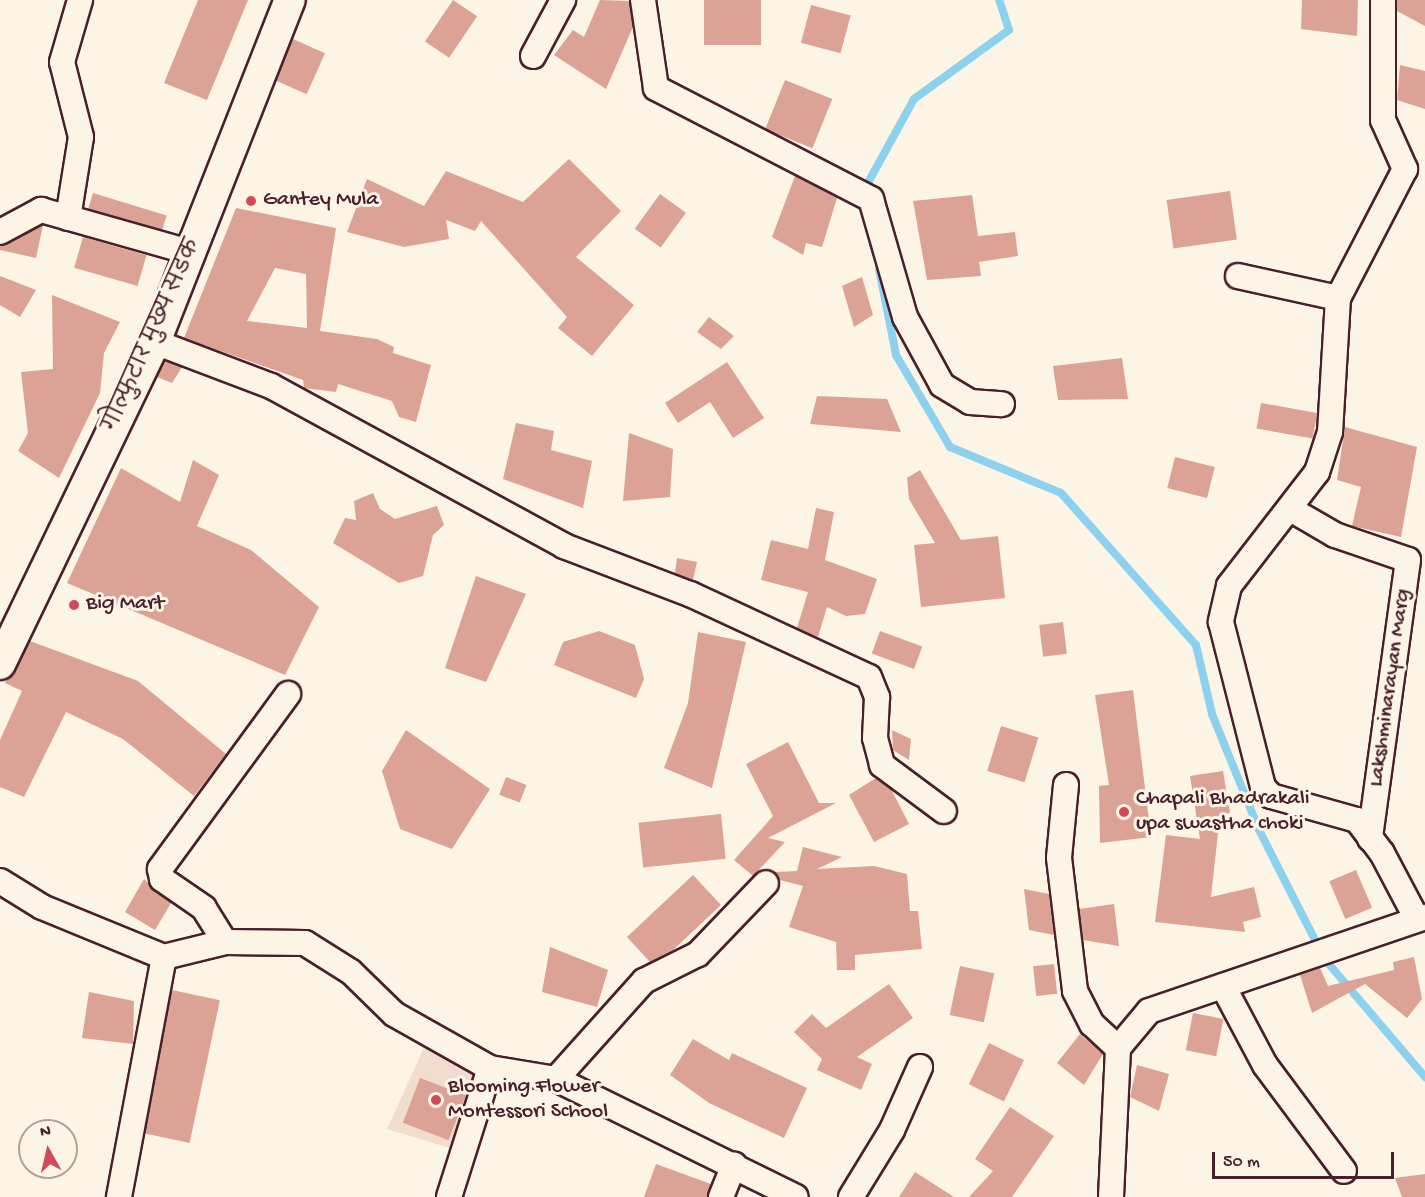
<!DOCTYPE html>
<meta charset="utf-8">
<style>
body{margin:0}
#map{position:relative;width:1425px;height:1197px;overflow:hidden;background:#fcf5e5;font-family:"Gochi Hand","Playpen Sans Deva",sans-serif}
div>[style]{position:absolute}
[style*='--x']{left:calc(var(--x)*1px);top:calc(var(--y)*1px);width:calc(var(--w)*1px);rotate:calc(var(--a)*1deg)}
.built>*{inset:0;background:#f2dccd}
.stream>*{height:8px;margin:-4px;padding:0 4px;transform-origin:4px;border-radius:4px;background:#8cd2ee}
.building>*{inset:0;background:#dba295;transform-origin:0 0}
.roads{filter:drop-shadow(2px 0 #4a1f2b) drop-shadow(-2px 0 #4a1f2b) drop-shadow(0 2px #4a1f2b) drop-shadow(0 -2px #4a1f2b)}
.minor>*{height:24px;margin:-12px;padding:0 12px;transform-origin:12px;border-radius:12px;background:#fcf5e5}
.major>*{height:30px;margin:-15px;padding:0 15px;transform-origin:15px;border-radius:15px;background:#fcf5e5}
.dots>*{width:16px;height:16px;translate:-50% -50%;box-sizing:border-box;border:3px solid #fcf5e5;border-radius:50%}
span{translate:-50% -50%;white-space:nowrap;text-align:center;line-height:1.15;-webkit-text-stroke:6px #fcf5e5;paint-order:stroke}
.poi-label{font-size:22px;color:#4a1f2b}
.left{translate:0 -50%;text-align:left}
.street-label{font-size:22px;color:#4a1f2b}
.north{position:absolute;left:18px;top:1119px;width:60px;height:60px;box-sizing:border-box;background:#fcf5e5;border:2px solid #b59f9b;border-radius:50%;rotate:352deg;font-size:16px;font-weight:700;line-height:24px;text-align:center;color:#4a1f2b}
.north::after{content:'';display:block;margin:auto;width:21px;height:27px;background:#d1495b;clip-path:polygon(50% 0,100% 100%,50% 72%,0 100%)}
.scale{position:absolute;left:1212px;top:1152px;width:182px;height:27px;box-sizing:border-box;border:3px solid #4a1f2b;border-top:0;padding-left:8px;font-size:18px;line-height:21px;white-space:nowrap;color:#4a1f2b;-webkit-text-stroke:4px #fcf5e5;paint-order:stroke}
</style>
<div id="map">
<div class="built">
<i style="clip-path:polygon(428px 1039px,480px 1070px,456px 1150px,387px 1129px)"></i>
</div>
<div class="stream">
<i style="--x:864;--y:190;--w:104;--a:-61.2"></i>
<i style="--x:914;--y:99;--w:117;--a:-36"></i>
<i style="--x:1009;--y:30;--w:32;--a:-108"></i>
<i style="--x:879;--y:269;--w:88;--a:78.8"></i>
<i style="--x:896;--y:355;--w:107;--a:59.6"></i>
<i style="--x:950;--y:447;--w:120;--a:22.5"></i>
<i style="--x:1061;--y:493;--w:203;--a:48.4"></i>
<i style="--x:1196;--y:645;--w:71;--a:76.9"></i>
<i style="--x:1212;--y:714;--w:125;--a:67.9"></i>
<i style="--x:1259;--y:830;--w:121;--a:63"></i>
<i style="--x:1328;--y:963;--w:150;--a:49.6"></i>
</div>
<div class="building">
<i style="clip-path:polygon(198px 0,248px 0,207px 100px,164px 83px)"></i>
<i style="left:453px;top:0;width:29px;height:50px;rotate:34deg"></i>
<i style="clip-path:polygon(600px 0,629px 1px,633px 27px,606px 89px,554px 55px,573px 30px,584px 37px)"></i>
<i style="left:704px;top:0;width:57px;height:45px"></i>
<i style="clip-path:polygon(1302px 0,1358px 0,1357px 36px,1301px 29px)"></i>
<i style="clip-path:polygon(1397px 0,1425px 0,1425px 26px,1397px 11px)"></i>
<i style="left:811px;top:5px;width:41px;height:39px;rotate:15deg"></i>
<i style="left:293px;top:39px;width:35px;height:45px;rotate:24deg"></i>
<i style="clip-path:polygon(1400px 65px,1425px 71px,1425px 109px,1397px 100px)"></i>
<i style="left:785px;top:80px;width:51px;height:53px;rotate:22deg"></i>
<i style="clip-path:polygon(569px 159px,621px 211px,576px 257px,634px 305px,592px 356px,558px 328px,567px 317px,481px 221px,475px 231px,446px 220px,449px 239px,404px 247px,347px 232px,367px 179px,424px 206px,446px 171px,523px 202px)"></i>
<i style="clip-path:polygon(795px 176px,837px 198px,822px 247px,806px 243px,803px 255px,772px 237px)"></i>
<i style="left:1230px;top:191px;width:49px;height:64px;rotate:82deg"></i>
<i style="left:93px;top:193px;width:77px;height:17px;rotate:17deg"></i>
<i style="left:660px;top:194px;width:32px;height:43px;rotate:36deg"></i>
<i style="clip-path:polygon(972px 195px,978px 236px,1015px 232px,1018px 256px,979px 262px,981px 276px,927px 280px,913px 201px)"></i>
<i style="clip-path:polygon(evenodd,236px 208px,336px 228px,320px 331px,377px 339px,394px 347px,393px 353px,431px 365px,416px 422px,399px 417px,392px 401px,338px 384px,336px 392px,304px 388px,303px 380px,184px 338px,236px 208px,275px 268px,306px 274px,307px 328px,247px 321px,275px 268px)"></i>
<i style="clip-path:polygon(43px 225px,36px 258px,0 250px,0 246px)"></i>
<i style="left:83px;top:237px;width:66px;height:32px;rotate:16deg"></i>
<i style="clip-path:polygon(0 276px,36px 290px,20px 317px,0 305px)"></i>
<i style="clip-path:polygon(862px 277px,873px 315px,854px 327px,842px 286px)"></i>
<i style="clip-path:polygon(52px 295px,120px 322px,104px 353px,100px 393px,59px 478px,18px 451px,28px 433px,21px 372px,53px 369px)"></i>
<i style="clip-path:polygon(709px 317px,734px 336px,721px 349px,697px 332px)"></i>
<i style="clip-path:polygon(1122px 358px,1128px 399px,1058px 400px,1053px 366px)"></i>
<i style="clip-path:polygon(165px 361px,182px 367px,172px 383px,157px 377px)"></i>
<i style="clip-path:polygon(727px 362px,764px 418px,733px 438px,710px 402px,678px 423px,665px 403px)"></i>
<i style="clip-path:polygon(817px 396px,887px 399px,901px 432px,810px 424px)"></i>
<i style="left:1261px;top:403px;width:57px;height:26px;rotate:10deg"></i>
<i style="clip-path:polygon(516px 423px,554px 431px,551px 450px,592px 461px,583px 508px,503px 479px)"></i>
<i style="clip-path:polygon(1345px 427px,1417px 447px,1401px 537px,1352px 526px,1361px 487px,1337px 480px)"></i>
<i style="clip-path:polygon(629px 433px,673px 449px,670px 497px,623px 501px)"></i>
<i style="left:1175px;top:457px;width:41px;height:32px;rotate:14deg"></i>
<i style="clip-path:polygon(193px 460px,219px 475px,197px 526px,251px 550px,319px 607px,285px 675px,67px 583px,121px 468px,180px 502px)"></i>
<i style="clip-path:polygon(920px 470px,961px 540px,998px 536px,1005px 598px,921px 607px,914px 545px,935px 543px,909px 499px,907px 478px)"></i>
<i style="clip-path:polygon(373px 493px,380px 509px,395px 519px,437px 506px,444px 525px,433px 535px,423px 576px,399px 583px,333px 543px,345px 518px,356px 520px,354px 501px)"></i>
<i style="clip-path:polygon(816px 508px,834px 512px,825px 560px,877px 579px,865px 614px,846px 616px,827px 607px,818px 637px,797px 628px,808px 592px,761px 580px,771px 540px,808px 549px)"></i>
<i style="clip-path:polygon(677px 558px,697px 562px,693px 580px,675px 573px)"></i>
<i style="clip-path:polygon(476px 576px,526px 594px,486px 682px,445px 668px)"></i>
<i style="left:1063px;top:622px;width:32px;height:24px;rotate:83deg"></i>
<i style="clip-path:polygon(599px 631px,635px 645px,644px 679px,636px 698px,554px 665px,563px 642px)"></i>
<i style="left:880px;top:631px;width:45px;height:24px;rotate:20deg"></i>
<i style="clip-path:polygon(698px 632px,746px 642px,712px 788px,664px 768px,688px 703px)"></i>
<i style="clip-path:polygon(30px 641px,138px 681px,226px 754px,194px 796px,123px 739px,66px 712px,24px 797px,0 787px,0 740px,22px 691px,5px 683px)"></i>
<i style="clip-path:polygon(1133px 690px,1151px 837px,1100px 843px,1099px 786px,1109px 785px,1095px 695px)"></i>
<i style="left:1001px;top:726px;width:39px;height:47px;rotate:17deg"></i>
<i style="clip-path:polygon(406px 730px,490px 789px,452px 849px,400px 829px,382px 771px)"></i>
<i style="clip-path:polygon(892px 730px,911px 739px,909px 760px,893px 750px)"></i>
<i style="clip-path:polygon(788px 742px,819px 803px,836px 803px,768px 838px,785px 842px,753px 876px,734px 860px,773px 816px,746px 764px)"></i>
<i style="clip-path:polygon(1223px 771px,1230px 813px,1220px 815px,1211px 897px,1254px 887px,1261px 917px,1243px 922px,1245px 932px,1155px 922px,1166px 835px,1200px 839px,1190px 776px)"></i>
<i style="left:506px;top:777px;width:22px;height:19px;rotate:21deg"></i>
<i style="clip-path:polygon(876px 778px,891px 789px,909px 824px,874px 842px,849px 795px)"></i>
<i style="left:721px;top:814px;width:45px;height:83px;rotate:84deg"></i>
<i style="clip-path:polygon(803px 847px,842px 857px,817px 869px,874px 866px,907px 874px,910px 911px,918px 911px,922px 949px,855px 955px,855px 970px,837px 970px,836px 942px,789px 927px,803px 886px,780px 880px,775px 872px,797px 871px)"></i>
<i style="left:1356px;top:870px;width:41px;height:29px;rotate:67deg"></i>
<i style="clip-path:polygon(693px 875px,721px 905px,673px 950px,650px 962px,627px 937px)"></i>
<i style="clip-path:polygon(144px 879px,171px 903px,155px 930px,125px 912px)"></i>
<i style="clip-path:polygon(1024px 889px,1049px 894px,1054px 935px,1029px 930px)"></i>
<i style="clip-path:polygon(1114px 904px,1119px 946px,1083px 940px,1079px 909px)"></i>
<i style="clip-path:polygon(550px 947px,608px 970px,597px 1007px,542px 992px)"></i>
<i style="clip-path:polygon(1414px 957px,1422px 999px,1407px 1018px,1365px 984px,1312px 1013px,1300px 975px,1320px 968px,1328px 986px,1394px 970px,1393px 962px)"></i>
<i style="left:1054px;top:964px;width:30px;height:21px;rotate:84deg"></i>
<i style="left:960px;top:966px;width:35px;height:50px;rotate:12deg"></i>
<i style="clip-path:polygon(889px 984px,913px 1018px,857px 1057px,872px 1064px,861px 1090px,817px 1070px,822px 1059px,794px 1032px,812px 1014px,826px 1028px)"></i>
<i style="left:172px;top:990px;width:49px;height:146px;rotate:12deg"></i>
<i style="clip-path:polygon(89px 992px,134px 1001px,133px 1044px,82px 1038px)"></i>
<i style="left:1193px;top:1013px;width:31px;height:38px;rotate:11deg"></i>
<i style="clip-path:polygon(1080px 1034px,1103px 1054px,1084px 1085px,1057px 1063px)"></i>
<i style="clip-path:polygon(693px 1039px,729px 1060px,732px 1053px,807px 1088px,784px 1138px,709px 1103px,670px 1075px)"></i>
<i style="left:989px;top:1043px;width:39px;height:46px;rotate:26deg"></i>
<i style="clip-path:polygon(1137px 1065px,1169px 1074px,1159px 1111px,1130px 1097px)"></i>
<i style="left:420px;top:1078px;width:49px;height:48px;rotate:21deg"></i>
<i style="clip-path:polygon(1010px 1107px,1054px 1136px,1012px 1197px,969px 1197px,993px 1171px,975px 1159px)"></i>
<i style="clip-path:polygon(656px 1164px,711px 1184px,707px 1197px,644px 1197px)"></i>
<i style="clip-path:polygon(915px 1172px,954px 1197px,899px 1197px)"></i>
<i style="clip-path:polygon(1425px 1174px,1425px 1197px,1402px 1197px,1395px 1178px)"></i>
</div>
<div class="roads">
<div class="minor">
<i style="--x:643;--y:0;--w:89;--a:81.6"></i>
<i style="--x:656;--y:88;--w:242;--a:27.3"></i>
<i style="--x:871;--y:199;--w:123;--a:73.9"></i>
<i style="--x:905;--y:317;--w:77;--a:61.4"></i>
<i style="--x:942;--y:385;--w:33;--a:31"></i>
<i style="--x:970;--y:402;--w:32;--a:4"></i>
<i style="--x:1383;--y:0;--w:120;--a:90"></i>
<i style="--x:1383;--y:120;--w:54;--a:65.8"></i>
<i style="--x:1405;--y:169;--w:145;--a:117.4"></i>
<i style="--x:1338;--y:298;--w:134;--a:93.4"></i>
<i style="--x:1330;--y:432;--w:42;--a:108"></i>
<i style="--x:1317;--y:472;--w:144;--a:127.7"></i>
<i style="--x:1229;--y:586;--w:37;--a:103"></i>
<i style="--x:1221;--y:622;--w:170;--a:75.7"></i>
<i style="--x:1263;--y:787;--w:12;--a:48"></i>
<i style="--x:1271;--y:796;--w:89;--a:15.6"></i>
<i style="--x:1357;--y:820;--w:41;--a:52.9"></i>
<i style="--x:1382;--y:853;--w:75;--a:62.1"></i>
<i style="--x:533;--y:56;--w:64;--a:-61.8"></i>
<i style="--x:68;--y:218;--w:82;--a:-80.9"></i>
<i style="--x:81;--y:137;--w:77;--a:-104.2"></i>
<i style="--x:62;--y:62;--w:65;--a:-73.8"></i>
<i style="--x:0;--y:232;--w:47;--a:-28.2"></i>
<i style="--x:41;--y:210;--w:158;--a:15.8"></i>
<i style="--x:1238;--y:276;--w:102;--a:12.4"></i>
<i style="--x:155;--y:342;--w:124;--a:20.8"></i>
<i style="--x:271;--y:386;--w:334;--a:28.6"></i>
<i style="--x:564;--y:546;--w:135;--a:20.9"></i>
<i style="--x:690;--y:594;--w:197;--a:24.9"></i>
<i style="--x:869;--y:677;--w:22;--a:68"></i>
<i style="--x:877;--y:697;--w:41;--a:92.8"></i>
<i style="--x:875;--y:738;--w:28;--a:75"></i>
<i style="--x:882;--y:765;--w:77;--a:36.6"></i>
<i style="--x:1292;--y:510;--w:50;--a:30.2"></i>
<i style="--x:1335;--y:535;--w:77;--a:18.9"></i>
<i style="--x:1408;--y:560;--w:281;--a:97.8"></i>
<i style="--x:1066;--y:785;--w:73;--a:95.5"></i>
<i style="--x:1059;--y:858;--w:134;--a:83.1"></i>
<i style="--x:1075;--y:991;--w:37;--a:63"></i>
<i style="--x:1092;--y:1024;--w:35;--a:43"></i>
<i style="--x:0;--y:881;--w:49;--a:31.8"></i>
<i style="--x:42;--y:907;--w:132;--a:22.3"></i>
<i style="--x:164;--y:957;--w:63;--a:-13.8"></i>
<i style="--x:225;--y:942;--w:80;--a:0.7"></i>
<i style="--x:305;--y:943;--w:54;--a:32.2"></i>
<i style="--x:351;--y:972;--w:60;--a:44.3"></i>
<i style="--x:394;--y:1014;--w:110;--a:29.4"></i>
<i style="--x:490;--y:1068;--w:67;--a:9.5"></i>
<i style="--x:556;--y:1079;--w:267;--a:26.2"></i>
<i style="--x:225;--y:942;--w:40;--a:-122"></i>
<i style="--x:204;--y:908;--w:51;--a:-145.4"></i>
<i style="--x:162;--y:879;--w:10;--a:-101"></i>
<i style="--x:160;--y:869;--w:217;--a:-53.8"></i>
<i style="--x:1223;--y:986;--w:89;--a:62"></i>
<i style="--x:1265;--y:1065;--w:132;--a:53.3"></i>
<i style="--x:556;--y:1079;--w:132;--a:-48.1"></i>
<i style="--x:644;--y:981;--w:60;--a:-26.6"></i>
<i style="--x:698;--y:954;--w:98;--a:-46.2"></i>
<i style="--x:119;--y:1197;--w:244;--a:-79.4"></i>
<i style="--x:449;--y:1197;--w:135;--a:-72.4"></i>
<i style="--x:721;--y:1197;--w:35;--a:-68"></i>
<i style="--x:851;--y:1197;--w:79;--a:-58.5"></i>
<i style="--x:892;--y:1130;--w:69;--a:-66"></i>
<i style="--x:1111;--y:1197;--w:149;--a:-87.3"></i>
<i style="--x:1118;--y:1048;--w:48;--a:-50"></i>
<i style="--x:1149;--y:1011;--w:292;--a:-18.8"></i>
</div>
<div class="major">
<i style="--x:0;--y:664;--w:357;--a:-64.3"></i>
<i style="--x:155;--y:342;--w:368;--a:-68.5"></i>
</div>
</div>
<div class="dots">
<i style="left:251px;top:201px;background:#d1495b"></i>
<i style="left:74px;top:605px;background:#d1495b"></i>
<i style="left:1124px;top:812px;background:#d1495b"></i>
<i style="left:436px;top:1100px;background:#d1495b"></i>
</div>
<div class="poi-label">
<span class="left" style="left:263px;top:201px">Gantey Mula</span>
<span class="left" style="left:86px;top:605px">Big Mart</span>
<span class="left" style="left:1136px;top:812px">Chapali Bhadrakali<br>upa swastha choki</span>
<span class="left" style="left:448px;top:1100px">Blooming Flower<br>Montessori School</span>
</div>
<div class="street-label">
<span style="left:154px;top:336px;rotate:-66deg">गोल्फुटार मुख्य सडक</span>
<span style="left:1391px;top:688px;rotate:-82deg">Lakshminarayan Marg</span>
</div>
<div class="north">N</div>
<div class="scale">50 m</div>
</div>
